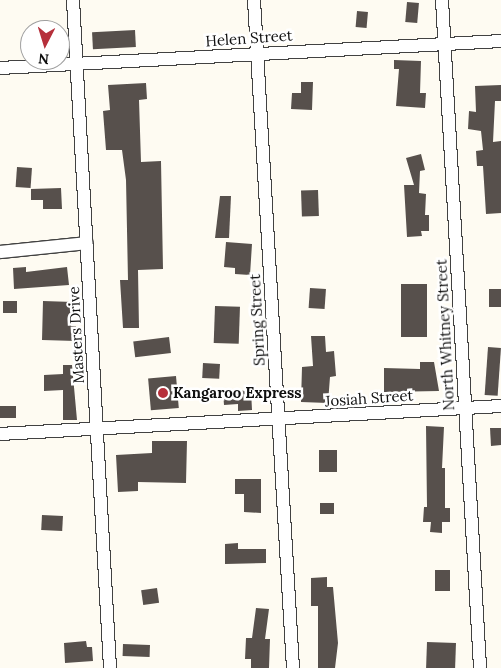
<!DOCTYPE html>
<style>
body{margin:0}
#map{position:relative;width:501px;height:668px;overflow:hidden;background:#fefbf2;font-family:Lora,serif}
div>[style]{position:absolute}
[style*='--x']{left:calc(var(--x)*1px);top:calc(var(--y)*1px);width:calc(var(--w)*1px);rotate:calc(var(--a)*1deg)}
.building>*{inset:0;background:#57504c;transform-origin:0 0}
.roads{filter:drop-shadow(1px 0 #424242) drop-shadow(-1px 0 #424242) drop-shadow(0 1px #424242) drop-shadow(0 -1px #424242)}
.minor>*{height:12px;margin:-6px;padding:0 6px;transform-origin:6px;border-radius:6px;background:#fff}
.dots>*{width:14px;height:14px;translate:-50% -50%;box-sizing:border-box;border:2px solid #fff;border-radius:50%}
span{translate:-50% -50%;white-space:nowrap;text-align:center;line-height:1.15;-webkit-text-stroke:5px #fff;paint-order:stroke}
.street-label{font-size:15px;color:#0f0f0f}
.poi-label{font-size:15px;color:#0f0f0f;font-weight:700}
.left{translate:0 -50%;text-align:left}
.north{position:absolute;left:20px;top:20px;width:50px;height:50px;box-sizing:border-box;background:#fff;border:1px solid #9f9f9f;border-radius:50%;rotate:185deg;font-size:14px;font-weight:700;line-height:20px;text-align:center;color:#0f0f0f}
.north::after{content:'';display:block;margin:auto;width:18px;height:22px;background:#b6303b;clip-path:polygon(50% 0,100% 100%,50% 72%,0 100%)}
</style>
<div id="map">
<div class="building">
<i style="left:407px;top:2px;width:12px;height:20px;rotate:5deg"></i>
<i style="left:357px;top:11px;width:11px;height:16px;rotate:5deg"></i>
<i style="left:135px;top:30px;width:17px;height:43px;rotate:87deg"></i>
<i style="clip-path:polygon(394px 60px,421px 61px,420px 93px,426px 93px,425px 108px,396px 106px,399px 69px,394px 69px)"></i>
<i style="clip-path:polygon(301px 82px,313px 82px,312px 110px,291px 109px,292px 93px,301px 93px)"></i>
<i style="clip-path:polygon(146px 83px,147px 99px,139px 100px,141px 162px,161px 161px,163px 269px,138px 270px,139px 328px,123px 328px,120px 280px,128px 280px,126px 180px,122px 150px,106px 150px,103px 111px,110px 110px,108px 85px)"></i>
<i style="clip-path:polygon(501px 85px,501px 101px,495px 101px,493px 142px,501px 141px,501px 213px,486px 214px,483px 166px,477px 166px,476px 151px,483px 150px,481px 131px,468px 129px,469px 111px,476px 112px,475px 86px)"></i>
<i style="clip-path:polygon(421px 154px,425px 170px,420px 171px,419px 193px,426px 194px,425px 215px,429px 215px,429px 231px,421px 231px,422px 236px,407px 237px,404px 185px,414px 185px,406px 158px)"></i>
<i style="left:17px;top:167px;width:15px;height:20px;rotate:4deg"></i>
<i style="clip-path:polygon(61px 188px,62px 209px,43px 209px,43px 200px,31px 200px,31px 189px)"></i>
<i style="left:318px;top:190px;width:26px;height:17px;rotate:88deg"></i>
<i style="clip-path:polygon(220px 196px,231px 196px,229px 238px,215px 238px)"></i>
<i style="clip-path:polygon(226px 242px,252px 244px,250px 275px,235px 274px,235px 268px,224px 267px)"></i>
<i style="clip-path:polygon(26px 267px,26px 272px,67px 267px,69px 285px,14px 289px,13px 268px)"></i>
<i style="left:401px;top:284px;width:26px;height:53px"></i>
<i style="left:310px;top:288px;width:16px;height:20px;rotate:4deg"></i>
<i style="left:489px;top:289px;width:12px;height:18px"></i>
<i style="left:3px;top:301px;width:14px;height:12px"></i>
<i style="clip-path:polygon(43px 301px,73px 302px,71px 326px,76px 326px,76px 341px,42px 340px)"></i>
<i style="left:215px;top:306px;width:25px;height:37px;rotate:2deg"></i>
<i style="clip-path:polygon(311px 336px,325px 336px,326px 352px,334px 351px,336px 376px,330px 377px,328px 403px,301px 402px,302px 367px,313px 366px)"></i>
<i style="left:169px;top:337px;width:16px;height:36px;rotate:83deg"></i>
<i style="left:488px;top:347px;width:13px;height:48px;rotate:4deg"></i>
<i style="clip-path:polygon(420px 362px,434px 362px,439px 391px,384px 392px,384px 368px,420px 369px)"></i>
<i style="left:203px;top:363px;width:17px;height:15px;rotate:3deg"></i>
<i style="clip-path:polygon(63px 365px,72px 365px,77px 420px,63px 420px,63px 390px,44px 391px,44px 375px,63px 374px)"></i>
<i style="left:176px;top:376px;width:32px;height:28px;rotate:85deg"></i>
<i style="clip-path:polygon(251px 390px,252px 410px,238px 411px,238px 404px,224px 405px,223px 392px)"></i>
<i style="left:0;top:406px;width:16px;height:12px"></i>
<i style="clip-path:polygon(426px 426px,444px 427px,442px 468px,445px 468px,445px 508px,450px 508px,450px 522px,442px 522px,442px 533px,430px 532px,431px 522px,423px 522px,424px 507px,427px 507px)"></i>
<i style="clip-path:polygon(490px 428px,501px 428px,501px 445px,491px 446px)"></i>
<i style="clip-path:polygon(152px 441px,187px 441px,186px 483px,138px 482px,138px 491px,118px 492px,116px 455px,152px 453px)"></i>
<i style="left:319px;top:450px;width:18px;height:22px"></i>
<i style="clip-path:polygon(235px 479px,261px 479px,261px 513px,244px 512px,244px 494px,235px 494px)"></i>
<i style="left:320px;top:503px;width:14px;height:11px"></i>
<i style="left:42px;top:515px;width:21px;height:15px;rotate:3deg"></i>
<i style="clip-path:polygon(238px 543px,238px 549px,266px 549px,266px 563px,225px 564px,225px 544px)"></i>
<i style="left:435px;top:570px;width:15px;height:21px"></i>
<i style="clip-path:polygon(327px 577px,327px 587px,333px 587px,338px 643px,335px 668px,318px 668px,318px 606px,311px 606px,311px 578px)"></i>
<i style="left:157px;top:588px;width:15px;height:16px;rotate:82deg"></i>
<i style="clip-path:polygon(256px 608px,269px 609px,265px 639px,270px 639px,269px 668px,251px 668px,251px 659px,245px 659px,246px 638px,252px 638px)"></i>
<i style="clip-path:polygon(86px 641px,87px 647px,92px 647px,93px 661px,65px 663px,64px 643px)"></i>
<i style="left:427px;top:642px;width:29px;height:26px;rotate:2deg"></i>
<i style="left:123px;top:644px;width:27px;height:12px;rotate:2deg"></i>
</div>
<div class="roads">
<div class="minor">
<i style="--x:73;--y:0;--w:669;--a:86.83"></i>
<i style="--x:254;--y:0;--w:669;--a:86.66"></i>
<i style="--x:442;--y:0;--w:669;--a:86.74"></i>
<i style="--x:0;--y:68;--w:502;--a:-3.08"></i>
<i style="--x:0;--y:252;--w:87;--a:-5.9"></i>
<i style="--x:0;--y:434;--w:502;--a:-3.2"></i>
</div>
</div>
<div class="dots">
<i style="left:163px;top:393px;background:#b6303b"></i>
</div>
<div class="street-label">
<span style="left:249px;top:38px;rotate:-4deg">Helen Street</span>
<span style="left:257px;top:320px;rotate:-93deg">Spring Street</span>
<span style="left:76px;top:335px;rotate:-93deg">Masters Drive</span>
<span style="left:445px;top:335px;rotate:-93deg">North Whitney Street</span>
<span style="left:369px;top:398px;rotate:-4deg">Josiah Street</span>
</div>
<div class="poi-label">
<span class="left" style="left:173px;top:393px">Kangaroo Express</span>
</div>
<div class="north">N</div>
</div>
